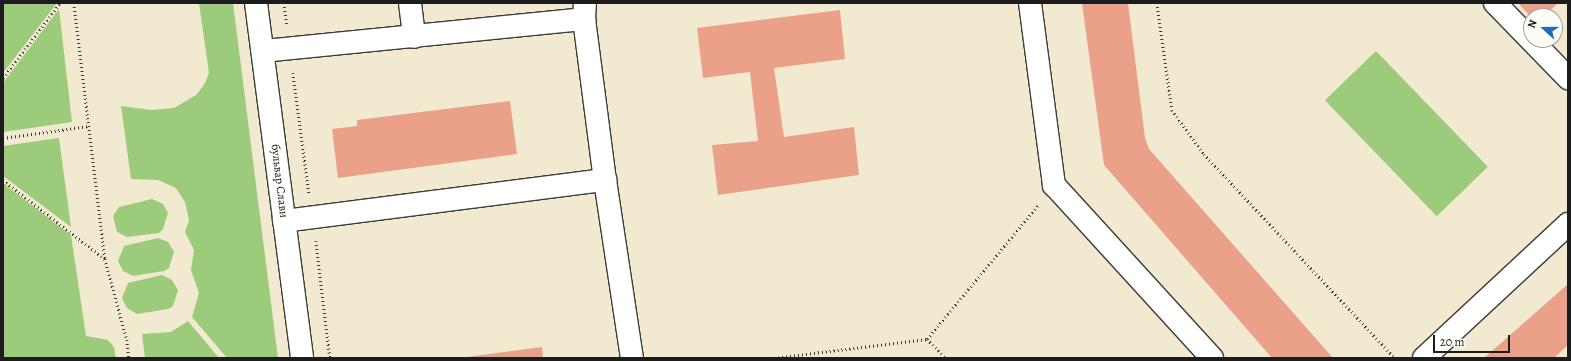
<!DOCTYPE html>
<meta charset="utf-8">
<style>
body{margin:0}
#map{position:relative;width:1571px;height:361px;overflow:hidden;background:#f1ead1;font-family:Alegreya,serif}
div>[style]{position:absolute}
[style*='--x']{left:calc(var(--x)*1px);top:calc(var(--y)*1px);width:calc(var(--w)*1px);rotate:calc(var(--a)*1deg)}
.green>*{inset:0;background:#9ccc7b;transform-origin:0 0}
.building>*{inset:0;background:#eba189}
.path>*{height:2.5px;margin-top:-1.25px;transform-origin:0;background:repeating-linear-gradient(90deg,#3c3b37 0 1px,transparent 0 4px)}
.roads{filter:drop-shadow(1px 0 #3c3b37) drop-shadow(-1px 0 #3c3b37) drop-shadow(0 1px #3c3b37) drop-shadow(0 -1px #3c3b37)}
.minor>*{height:22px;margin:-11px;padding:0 11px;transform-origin:11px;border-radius:11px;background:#fff}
.major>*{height:22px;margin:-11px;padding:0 11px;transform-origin:11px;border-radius:11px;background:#fff}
span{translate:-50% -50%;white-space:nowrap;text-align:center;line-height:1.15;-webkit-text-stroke:3px #fdfcf7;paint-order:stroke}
.street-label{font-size:12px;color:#1c1c1c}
.frame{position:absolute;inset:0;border:4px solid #1c1c1c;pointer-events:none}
.north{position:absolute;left:1523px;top:8px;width:40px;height:40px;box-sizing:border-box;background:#fdfcf7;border:1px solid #a3a29f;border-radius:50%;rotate:291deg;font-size:11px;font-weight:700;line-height:16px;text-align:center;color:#1c1c1c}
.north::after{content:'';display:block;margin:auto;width:14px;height:18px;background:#1f6fb2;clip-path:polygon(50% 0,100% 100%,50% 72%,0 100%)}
.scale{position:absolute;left:1433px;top:335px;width:77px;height:18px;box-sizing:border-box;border:2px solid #1c1c1c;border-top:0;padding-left:5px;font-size:12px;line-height:14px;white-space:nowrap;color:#1c1c1c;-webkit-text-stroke:3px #fdfcf7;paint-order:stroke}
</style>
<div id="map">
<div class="green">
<i style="clip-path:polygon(3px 3px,57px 3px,3px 73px)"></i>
<i style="clip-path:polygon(199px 3px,233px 3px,278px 358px,227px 358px,192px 317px,199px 293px,191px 270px,194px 250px,185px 232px,189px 220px,185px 202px,176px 188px,158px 180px,131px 179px,121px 106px,151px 110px,174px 108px,196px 95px,204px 85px,209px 73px)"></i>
<i style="clip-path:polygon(59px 9px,72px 122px,3px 132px,3px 83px)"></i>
<i style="left:1376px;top:51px;width:161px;height:71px;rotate:46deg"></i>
<i style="clip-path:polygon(59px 138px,71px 227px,3px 176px,3px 146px)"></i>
<i style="clip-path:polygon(3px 183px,71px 235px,86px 336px,108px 340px,114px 347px,116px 358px,3px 358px)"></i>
<i style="clip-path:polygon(152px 199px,163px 204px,168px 213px,163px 229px,159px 233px,127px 237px,117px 232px,113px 216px,119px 207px)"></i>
<i style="clip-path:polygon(158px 238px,168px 242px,174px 252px,169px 268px,164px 271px,133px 276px,123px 271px,118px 261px,124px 246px)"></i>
<i style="clip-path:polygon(162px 275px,172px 280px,178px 290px,173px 306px,168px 309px,137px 314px,127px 308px,122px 298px,128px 283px)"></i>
<i style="clip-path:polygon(188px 321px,219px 358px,145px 358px,142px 334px,171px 332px)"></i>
</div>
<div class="building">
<i style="clip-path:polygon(1082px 3px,1128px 3px,1145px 138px,1149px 149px,1333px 358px,1272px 358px,1104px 165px)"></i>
<i style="clip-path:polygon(1518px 3px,1558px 3px,1544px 16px,1531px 17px)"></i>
<i style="clip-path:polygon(840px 10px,845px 59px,774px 68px,784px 137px,854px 127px,859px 175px,718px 195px,712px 145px,758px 141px,750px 72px,703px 78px,697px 28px)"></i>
<i style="clip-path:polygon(510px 101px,517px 154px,338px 178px,332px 129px,357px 126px,357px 120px)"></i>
<i style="clip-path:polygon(1568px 284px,1568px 345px,1554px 358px,1484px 358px)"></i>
<i style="clip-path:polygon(542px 347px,543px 358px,467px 358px,467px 357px)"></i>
</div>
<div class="path">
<i style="--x:74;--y:3;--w:258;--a:83.1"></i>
<i style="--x:105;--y:259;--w:84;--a:74.8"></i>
<i style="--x:127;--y:340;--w:18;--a:84"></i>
<i style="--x:284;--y:3;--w:21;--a:82"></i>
<i style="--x:1157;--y:3;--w:108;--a:82"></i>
<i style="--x:1172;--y:110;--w:54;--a:54"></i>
<i style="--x:1204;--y:154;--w:279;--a:46.9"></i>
<i style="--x:293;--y:73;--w:121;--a:82.4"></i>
<i style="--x:3;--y:78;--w:94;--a:-52.8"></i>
<i style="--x:3;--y:138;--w:87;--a:-7.9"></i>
<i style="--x:3;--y:180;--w:129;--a:37.8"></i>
<i style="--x:316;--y:241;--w:118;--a:83.2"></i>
<i style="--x:927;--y:339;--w:27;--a:45"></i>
<i style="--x:774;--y:358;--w:154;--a:-7.1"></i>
<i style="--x:927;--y:339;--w:175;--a:-50.3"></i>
</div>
<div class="roads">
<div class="minor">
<i style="--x:410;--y:3;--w:34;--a:83"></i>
<i style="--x:585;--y:3;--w:16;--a:94"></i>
<i style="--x:584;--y:19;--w:162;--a:82.6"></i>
<i style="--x:605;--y:180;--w:180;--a:81.4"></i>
<i style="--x:1030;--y:3;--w:184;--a:82.5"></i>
<i style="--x:1054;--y:185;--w:234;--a:47.6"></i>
<i style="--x:1495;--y:3;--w:105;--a:45.8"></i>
<i style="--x:263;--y:51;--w:323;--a:-5.7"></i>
<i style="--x:284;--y:221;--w:324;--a:-7.3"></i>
<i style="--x:1424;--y:358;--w:197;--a:-42.9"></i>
</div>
<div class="major">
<i style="--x:256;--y:3;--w:358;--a:82.6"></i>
</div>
</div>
<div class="street-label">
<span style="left:279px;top:181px;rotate:83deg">бульвар Слави</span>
</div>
<div class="frame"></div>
<div class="north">N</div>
<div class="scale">20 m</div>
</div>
